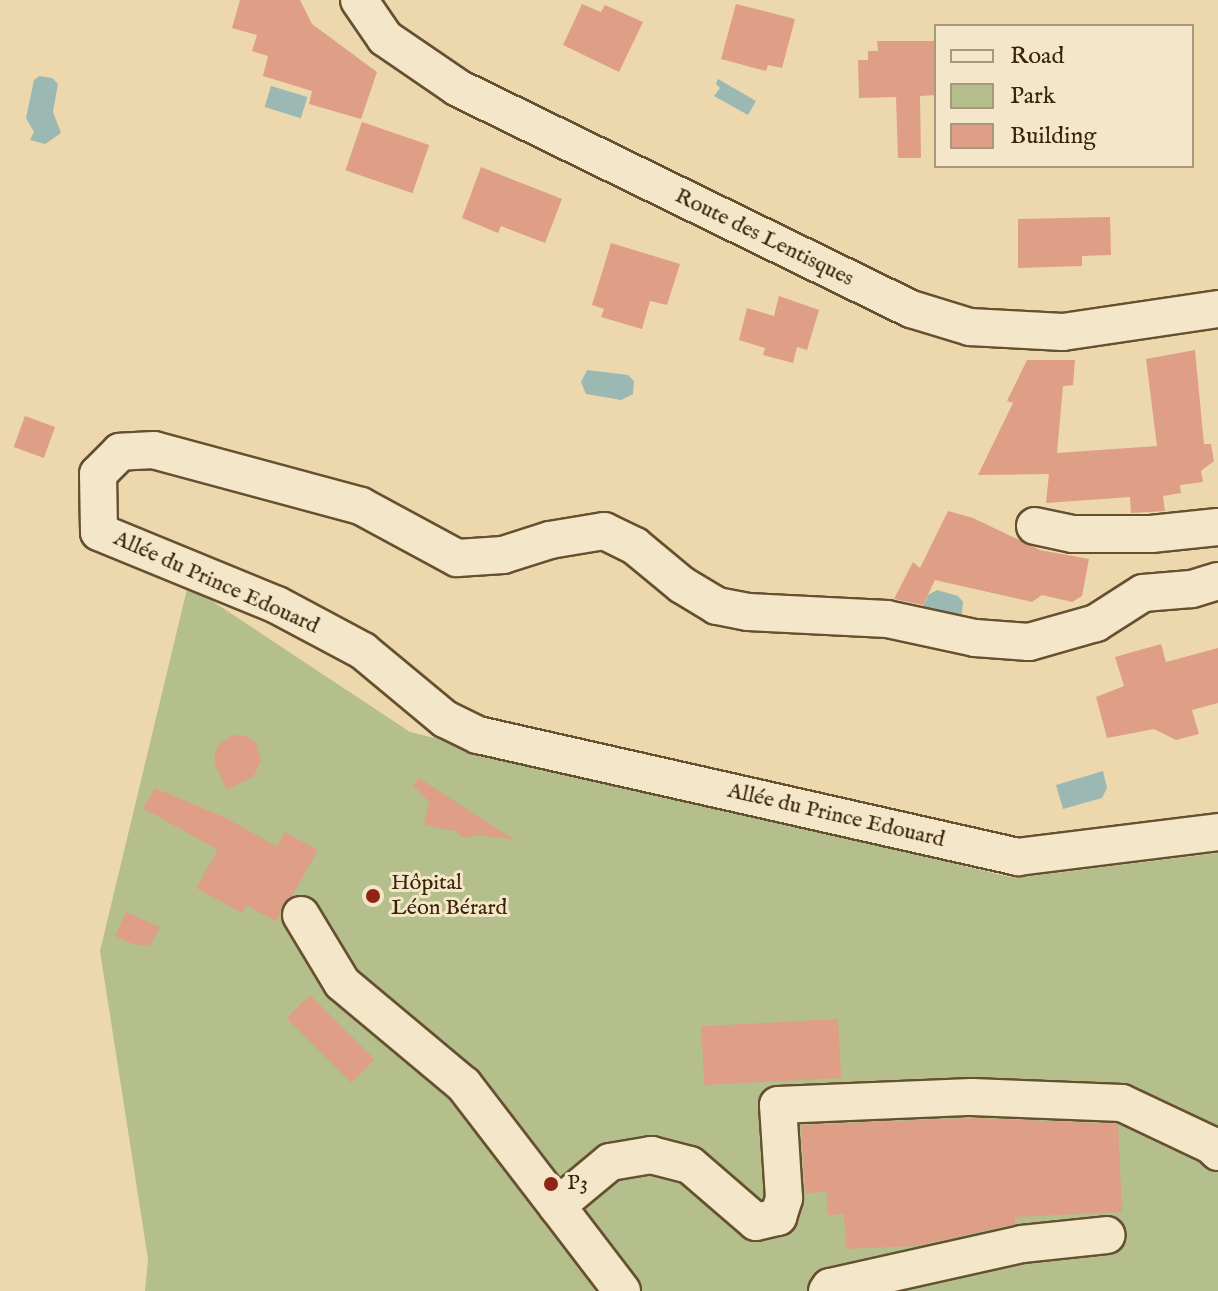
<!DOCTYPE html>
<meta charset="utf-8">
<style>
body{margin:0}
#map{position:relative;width:1218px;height:1291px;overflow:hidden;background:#ecd8ac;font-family:"IM FELL English",serif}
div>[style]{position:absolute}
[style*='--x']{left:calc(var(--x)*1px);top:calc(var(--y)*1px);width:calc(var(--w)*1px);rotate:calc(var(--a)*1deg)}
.green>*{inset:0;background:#b4bf8c}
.water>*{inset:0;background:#9bb8b3;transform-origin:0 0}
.building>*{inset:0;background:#de9f86;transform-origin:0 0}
.roads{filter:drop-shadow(2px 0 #675030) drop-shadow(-2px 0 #675030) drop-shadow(0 2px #675030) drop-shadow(0 -2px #675030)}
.minor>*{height:36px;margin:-18px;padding:0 18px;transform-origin:18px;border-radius:18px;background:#f3e6c9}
.dots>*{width:22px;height:22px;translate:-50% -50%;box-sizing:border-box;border:4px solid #f3e6c9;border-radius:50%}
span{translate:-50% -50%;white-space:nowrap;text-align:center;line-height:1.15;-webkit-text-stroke:6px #f3e6c9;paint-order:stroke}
.street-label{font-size:22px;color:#3b2307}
.poi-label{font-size:22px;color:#3b2307}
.left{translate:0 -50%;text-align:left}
.legend{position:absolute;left:934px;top:24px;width:260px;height:144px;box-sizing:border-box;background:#f3e6c9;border:2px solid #a9987b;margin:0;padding:10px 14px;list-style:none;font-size:24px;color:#3b2307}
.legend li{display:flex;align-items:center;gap:16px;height:40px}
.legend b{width:40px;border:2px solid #a9987b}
</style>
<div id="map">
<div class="green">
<i style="clip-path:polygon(188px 585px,410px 732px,1014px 878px,1218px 853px,1218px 1291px,145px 1291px,148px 1259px,100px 951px)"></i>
</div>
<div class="water">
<i style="clip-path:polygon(39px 76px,52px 78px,58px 84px,53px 112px,61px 133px,45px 144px,30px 140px,34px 132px,26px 118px,34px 80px)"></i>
<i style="clip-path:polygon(718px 79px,756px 101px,748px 115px,714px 96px,720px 88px,716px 84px)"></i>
<i style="left:271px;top:86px;width:38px;height:22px;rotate:17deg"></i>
<i style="clip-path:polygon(587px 370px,628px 375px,634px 381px,633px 394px,621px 400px,586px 394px,581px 382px)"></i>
<i style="clip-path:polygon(937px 590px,958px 596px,963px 602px,961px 621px,921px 610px,928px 595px)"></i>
<i style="clip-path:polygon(1103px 771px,1107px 788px,1102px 798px,1063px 809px,1056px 785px)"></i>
</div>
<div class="building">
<i style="clip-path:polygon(240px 0,300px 0,312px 24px,377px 72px,361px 119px,309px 104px,312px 91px,263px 76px,268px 56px,252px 51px,257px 35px,232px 28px)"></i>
<i style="clip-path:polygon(582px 4px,601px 12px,605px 5px,643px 22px,619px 72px,563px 45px)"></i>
<i style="clip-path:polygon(736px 4px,795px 19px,782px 68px,768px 65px,766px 71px,721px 59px)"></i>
<i style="clip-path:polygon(877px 41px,935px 41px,936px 95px,920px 96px,921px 158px,898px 158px,896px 97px,859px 98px,858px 60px,868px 60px,868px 51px,878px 51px)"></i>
<i style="left:362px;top:122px;width:71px;height:51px;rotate:19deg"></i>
<i style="clip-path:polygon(481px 167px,562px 199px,545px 243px,501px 226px,498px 233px,462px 218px)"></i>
<i style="clip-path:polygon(1110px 217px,1111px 255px,1082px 256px,1082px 266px,1018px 268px,1018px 219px)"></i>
<i style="clip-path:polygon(611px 243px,680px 264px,667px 305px,650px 301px,642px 329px,601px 317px,604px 309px,592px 305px)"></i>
<i style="clip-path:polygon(779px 296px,819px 310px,807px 350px,797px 347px,793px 363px,763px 355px,765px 348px,739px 340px,747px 308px,774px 316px)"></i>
<i style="clip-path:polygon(1195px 350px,1204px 444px,1211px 444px,1214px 461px,1201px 471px,1203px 482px,1180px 485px,1181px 493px,1163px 496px,1165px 511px,1131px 513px,1130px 497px,1046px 503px,1049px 474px,978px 475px,1013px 403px,1007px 401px,1027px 360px,1075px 360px,1073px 385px,1063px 386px,1057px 453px,1157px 446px,1146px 359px)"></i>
<i style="left:25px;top:416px;width:32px;height:33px;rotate:20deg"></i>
<i style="clip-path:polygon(948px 511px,973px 518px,1040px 550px,1089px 559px,1082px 596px,1072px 602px,1042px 595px,1032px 602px,935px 580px,923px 605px,894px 599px,913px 562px,920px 568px)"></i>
<i style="clip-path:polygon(1161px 644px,1166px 662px,1218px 648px,1218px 703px,1192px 710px,1199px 734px,1176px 740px,1154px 729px,1107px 738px,1096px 697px,1124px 686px,1115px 657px)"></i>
<i style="clip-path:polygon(234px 735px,246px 736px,256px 743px,261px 760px,254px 776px,227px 790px,216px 767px,214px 755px,219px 744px)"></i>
<i style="clip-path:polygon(419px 778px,457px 803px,515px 840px,479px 835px,464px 838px,455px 831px,424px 825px,429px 802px,413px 785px)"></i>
<i style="clip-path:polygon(155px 788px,228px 819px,277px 847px,285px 832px,318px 850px,292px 896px,283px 904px,277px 922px,246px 905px,242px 913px,196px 888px,218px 850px,143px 808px)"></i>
<i style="clip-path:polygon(126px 912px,160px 927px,150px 946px,133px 944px,115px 936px)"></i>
<i style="left:310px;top:995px;width:91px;height:33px;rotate:45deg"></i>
<i style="left:838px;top:1019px;width:59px;height:137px;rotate:87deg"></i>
<i style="clip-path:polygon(972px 1118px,1118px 1124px,1122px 1212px,1015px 1217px,1015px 1224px,916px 1246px,846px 1249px,844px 1214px,828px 1215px,827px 1192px,805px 1193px,801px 1125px)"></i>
</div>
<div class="roads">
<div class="minor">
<i style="--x:359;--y:0;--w:46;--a:55.6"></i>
<i style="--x:385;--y:38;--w:88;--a:34.4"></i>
<i style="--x:458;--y:88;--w:504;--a:26.01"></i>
<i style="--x:911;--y:309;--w:62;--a:17"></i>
<i style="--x:970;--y:327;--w:93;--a:3.1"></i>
<i style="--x:1063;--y:332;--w:157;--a:-8.4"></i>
<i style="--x:1035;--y:526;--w:39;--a:12"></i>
<i style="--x:1073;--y:534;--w:78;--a:0"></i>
<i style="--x:1151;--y:534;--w:67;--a:-6"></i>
<i style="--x:1218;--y:581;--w:28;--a:163"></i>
<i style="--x:1191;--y:589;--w:48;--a:175.2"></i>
<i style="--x:1143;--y:593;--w:56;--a:147.4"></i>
<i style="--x:1096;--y:623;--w:70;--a:164.2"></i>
<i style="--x:1029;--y:642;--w:54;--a:-175.8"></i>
<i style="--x:975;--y:638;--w:90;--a:-167.8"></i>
<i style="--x:887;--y:619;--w:139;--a:-177.1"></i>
<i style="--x:748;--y:612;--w:32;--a:-169"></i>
<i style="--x:717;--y:606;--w:41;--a:-149"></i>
<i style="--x:682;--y:585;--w:61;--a:-140.3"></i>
<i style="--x:635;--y:546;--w:34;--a:-154"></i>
<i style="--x:604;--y:531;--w:55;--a:170.5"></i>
<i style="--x:550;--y:540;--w:49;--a:162.3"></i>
<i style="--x:503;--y:555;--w:46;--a:176.3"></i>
<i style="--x:457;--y:558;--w:109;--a:-151.6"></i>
<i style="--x:361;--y:506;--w:214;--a:-164.9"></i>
<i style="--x:154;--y:450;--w:34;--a:177"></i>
<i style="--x:120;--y:452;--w:31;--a:135"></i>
<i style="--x:98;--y:474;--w:58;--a:89"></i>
<i style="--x:99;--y:532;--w:192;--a:22.3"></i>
<i style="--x:277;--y:605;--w:98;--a:28.1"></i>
<i style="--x:363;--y:651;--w:107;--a:39.7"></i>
<i style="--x:445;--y:719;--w:37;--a:26"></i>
<i style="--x:478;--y:735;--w:554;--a:12.73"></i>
<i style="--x:1018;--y:857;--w:202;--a:-7.1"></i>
<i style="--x:301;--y:915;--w:79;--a:58.9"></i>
<i style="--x:342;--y:983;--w:159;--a:39.9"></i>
<i style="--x:464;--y:1085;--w:153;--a:52.5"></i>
<i style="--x:622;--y:1291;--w:107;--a:-127.4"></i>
<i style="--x:557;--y:1206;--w:69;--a:-39.7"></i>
<i style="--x:610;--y:1162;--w:42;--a:-9.7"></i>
<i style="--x:651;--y:1155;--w:40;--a:14.4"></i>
<i style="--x:690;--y:1165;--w:87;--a:40.8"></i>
<i style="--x:756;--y:1222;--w:23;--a:-13"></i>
<i style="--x:778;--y:1217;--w:20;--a:-72"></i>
<i style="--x:784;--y:1198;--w:93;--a:-93.7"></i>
<i style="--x:778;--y:1105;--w:194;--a:-2.4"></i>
<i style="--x:972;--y:1097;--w:150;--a:2.3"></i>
<i style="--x:1122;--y:1103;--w:98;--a:25.3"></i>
<i style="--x:1211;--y:1145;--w:10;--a:45"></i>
<i style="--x:827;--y:1291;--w:5;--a:-53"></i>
<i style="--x:830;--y:1287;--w:197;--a:-12.6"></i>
<i style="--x:1022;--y:1244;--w:85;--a:-6"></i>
</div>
</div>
<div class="dots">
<i style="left:373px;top:896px;background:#8f2418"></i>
<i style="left:551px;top:1184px;background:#8f2418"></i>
</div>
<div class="street-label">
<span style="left:764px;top:238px;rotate:26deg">Route des Lentisques</span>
<span style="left:216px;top:583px;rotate:24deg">Allée du Prince Edouard</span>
<span style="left:836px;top:816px;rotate:13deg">Allée du Prince Edouard</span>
</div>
<div class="poi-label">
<span class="left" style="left:391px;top:896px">Hôpital<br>Léon Bérard</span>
<span class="left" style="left:567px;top:1184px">P3</span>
</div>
<ul class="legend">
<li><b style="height:10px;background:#f3e6c9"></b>Road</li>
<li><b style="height:22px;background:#b4bf8c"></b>Park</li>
<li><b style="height:22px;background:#de9f86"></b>Building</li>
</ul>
</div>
